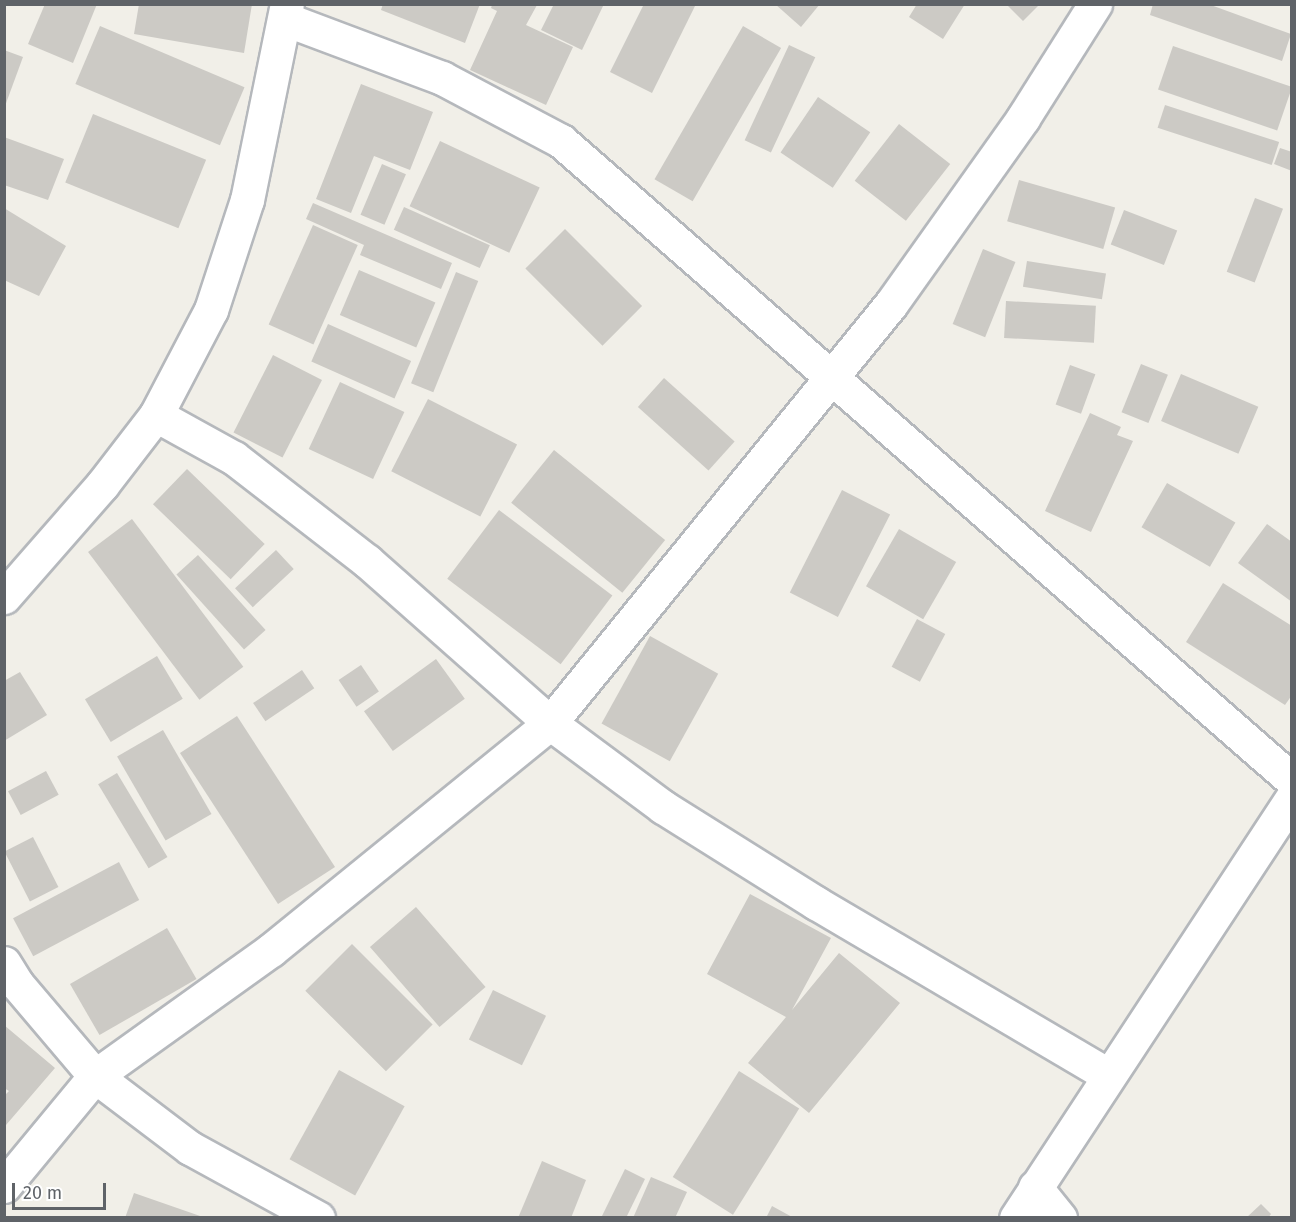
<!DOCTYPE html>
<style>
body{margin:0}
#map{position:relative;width:1296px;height:1222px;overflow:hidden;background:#f1efe8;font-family:"Fira Sans",sans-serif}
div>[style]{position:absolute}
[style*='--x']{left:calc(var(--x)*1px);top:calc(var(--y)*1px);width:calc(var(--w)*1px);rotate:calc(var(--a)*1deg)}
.building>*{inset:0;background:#cccac5;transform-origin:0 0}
.roads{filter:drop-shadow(2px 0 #b5b8bc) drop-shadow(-2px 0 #b5b8bc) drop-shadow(0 2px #b5b8bc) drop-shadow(0 -2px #b5b8bc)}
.street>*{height:33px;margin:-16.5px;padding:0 16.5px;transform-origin:16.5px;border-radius:16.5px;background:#fff}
.secondary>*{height:33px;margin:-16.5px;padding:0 16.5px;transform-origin:16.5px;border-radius:16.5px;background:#fff}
span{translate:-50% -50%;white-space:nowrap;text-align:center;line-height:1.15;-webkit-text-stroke:6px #fff;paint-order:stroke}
.frame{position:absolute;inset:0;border:6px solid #5f6368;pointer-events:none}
.scale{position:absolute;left:12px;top:1183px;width:94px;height:27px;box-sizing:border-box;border:3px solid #5f6368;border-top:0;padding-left:8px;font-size:18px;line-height:21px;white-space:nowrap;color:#5f6368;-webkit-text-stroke:4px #fff;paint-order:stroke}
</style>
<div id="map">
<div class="building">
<i style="clip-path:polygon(45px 4px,97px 4px,73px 63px,28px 44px)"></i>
<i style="clip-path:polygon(139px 4px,252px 4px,244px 53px,134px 34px)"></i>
<i style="clip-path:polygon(383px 4px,480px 4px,465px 43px,381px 10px)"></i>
<i style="clip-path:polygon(554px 4px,604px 4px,582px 50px,541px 30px)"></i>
<i style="clip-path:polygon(644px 4px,696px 4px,652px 93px,610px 72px)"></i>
<i style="clip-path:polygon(775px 4px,820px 4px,801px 27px)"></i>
<i style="clip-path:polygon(917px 4px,965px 4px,943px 39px,909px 17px)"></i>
<i style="clip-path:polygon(1006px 4px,1040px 4px,1023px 21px)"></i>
<i style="clip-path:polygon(1153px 4px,1208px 4px,1291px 34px,1282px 61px,1150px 15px)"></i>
<i style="clip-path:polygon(492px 5px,537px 5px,526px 25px,573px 47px,546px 105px,470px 70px,497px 11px,491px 8px)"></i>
<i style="left:100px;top:26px;width:157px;height:63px;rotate:23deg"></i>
<i style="left:743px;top:26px;width:44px;height:177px;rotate:30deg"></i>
<i style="left:789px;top:45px;width:29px;height:105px;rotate:25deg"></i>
<i style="left:1173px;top:46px;width:126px;height:46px;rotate:19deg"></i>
<i style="clip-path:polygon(4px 50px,23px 57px,5px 106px,4px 106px)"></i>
<i style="clip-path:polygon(361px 84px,433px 112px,410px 170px,374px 156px,351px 213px,316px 199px)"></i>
<i style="left:818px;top:97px;width:63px;height:67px;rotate:34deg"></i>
<i style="left:1165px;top:105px;width:120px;height:24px;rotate:18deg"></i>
<i style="left:93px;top:114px;width:122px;height:74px;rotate:22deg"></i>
<i style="left:899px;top:124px;width:65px;height:72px;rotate:38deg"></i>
<i style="clip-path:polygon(4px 137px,64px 159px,48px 200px,4px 185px)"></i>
<i style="left:440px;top:141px;width:110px;height:72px;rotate:25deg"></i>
<i style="clip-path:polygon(1280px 148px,1292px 152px,1292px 171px,1274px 164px)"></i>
<i style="left:382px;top:164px;width:26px;height:55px;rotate:23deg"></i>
<i style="left:1019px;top:180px;width:100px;height:43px;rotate:16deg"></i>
<i style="left:1255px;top:198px;width:30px;height:79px;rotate:21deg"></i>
<i style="clip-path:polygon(313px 203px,452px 263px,441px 289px,360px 255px,364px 245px,306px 219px)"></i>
<i style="left:404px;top:207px;width:94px;height:25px;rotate:24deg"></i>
<i style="clip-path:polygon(4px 208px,66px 246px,39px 296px,4px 280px)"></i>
<i style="left:1124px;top:210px;width:57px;height:37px;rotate:21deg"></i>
<i style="left:313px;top:225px;width:49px;height:109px;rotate:24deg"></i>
<i style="left:565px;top:229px;width:109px;height:56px;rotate:45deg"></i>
<i style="left:983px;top:249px;width:35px;height:81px;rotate:22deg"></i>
<i style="left:1027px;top:261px;width:80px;height:26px;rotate:9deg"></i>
<i style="left:359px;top:270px;width:83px;height:49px;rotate:23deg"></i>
<i style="left:456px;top:272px;width:24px;height:120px;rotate:22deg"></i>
<i style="left:1006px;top:301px;width:90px;height:37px;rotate:3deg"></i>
<i style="left:328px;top:324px;width:91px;height:41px;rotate:24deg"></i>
<i style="left:273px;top:355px;width:55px;height:87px;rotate:27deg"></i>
<i style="left:1141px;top:364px;width:29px;height:52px;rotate:22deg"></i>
<i style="left:1070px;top:365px;width:27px;height:42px;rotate:20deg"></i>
<i style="left:1181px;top:374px;width:84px;height:51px;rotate:23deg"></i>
<i style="left:664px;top:378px;width:95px;height:39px;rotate:42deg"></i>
<i style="left:340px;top:382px;width:71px;height:74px;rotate:25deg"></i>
<i style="left:428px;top:399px;width:100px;height:81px;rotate:27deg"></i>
<i style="clip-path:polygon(1090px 413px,1121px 427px,1117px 435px,1133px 441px,1091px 532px,1045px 511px)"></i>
<i style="left:554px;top:450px;width:143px;height:68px;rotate:39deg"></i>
<i style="left:187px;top:469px;width:108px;height:49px;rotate:44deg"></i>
<i style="left:1167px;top:483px;width:79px;height:51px;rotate:30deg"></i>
<i style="left:842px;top:490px;width:54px;height:115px;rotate:27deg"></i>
<i style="left:499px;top:510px;width:142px;height:86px;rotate:37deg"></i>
<i style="left:132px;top:519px;width:185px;height:55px;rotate:53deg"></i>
<i style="clip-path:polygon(1267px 524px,1292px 542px,1292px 602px,1238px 563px)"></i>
<i style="left:899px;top:529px;width:66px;height:66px;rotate:30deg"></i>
<i style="left:276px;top:550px;width:26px;height:56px;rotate:47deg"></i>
<i style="left:198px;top:555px;width:101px;height:29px;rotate:48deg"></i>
<i style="clip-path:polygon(1223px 583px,1292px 626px,1292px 695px,1285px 705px,1186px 642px)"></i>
<i style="left:917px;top:619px;width:32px;height:54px;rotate:28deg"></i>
<i style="left:650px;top:636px;width:78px;height:100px;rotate:29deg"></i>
<i style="left:157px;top:656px;width:50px;height:84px;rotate:59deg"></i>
<i style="left:436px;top:659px;width:49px;height:89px;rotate:54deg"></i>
<i style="left:361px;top:665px;width:32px;height:27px;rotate:56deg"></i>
<i style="left:302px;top:670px;width:22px;height:59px;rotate:56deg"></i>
<i style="clip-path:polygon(20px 672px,47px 715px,4px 741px,4px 681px)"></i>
<i style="left:237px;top:716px;width:180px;height:68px;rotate:57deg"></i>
<i style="left:163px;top:730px;width:97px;height:53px;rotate:60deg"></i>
<i style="left:46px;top:771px;width:27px;height:43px;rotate:62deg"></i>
<i style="left:117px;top:773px;width:98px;height:22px;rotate:59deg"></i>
<i style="left:33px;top:837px;width:56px;height:32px;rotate:63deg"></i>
<i style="left:119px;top:862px;width:43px;height:120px;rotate:62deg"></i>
<i style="clip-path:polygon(750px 894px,831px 938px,792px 1010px,839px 953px,900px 1003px,809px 1113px,748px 1063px,786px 1017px,707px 974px)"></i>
<i style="left:416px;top:907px;width:106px;height:61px;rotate:49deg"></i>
<i style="left:167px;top:928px;width:59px;height:112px;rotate:60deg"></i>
<i style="left:352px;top:944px;width:114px;height:66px;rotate:45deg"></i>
<i style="left:493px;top:990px;width:59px;height:55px;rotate:26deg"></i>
<i style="clip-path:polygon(4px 1025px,55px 1068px,6px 1125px,4px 1096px,9px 1091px,4px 1088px)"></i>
<i style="left:339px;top:1070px;width:75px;height:102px;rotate:29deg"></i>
<i style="left:739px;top:1071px;width:71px;height:125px;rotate:32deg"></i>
<i style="clip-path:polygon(542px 1161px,586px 1180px,571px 1218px,518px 1218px)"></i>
<i style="clip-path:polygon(625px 1169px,645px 1179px,626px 1218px,601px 1218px)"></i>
<i style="clip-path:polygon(651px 1177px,687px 1192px,675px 1218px,633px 1218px)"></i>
<i style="clip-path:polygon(134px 1193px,203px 1217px,203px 1218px,125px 1218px)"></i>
<i style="clip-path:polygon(1261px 1204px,1271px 1214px,1268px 1218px,1246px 1218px)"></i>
<i style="clip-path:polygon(772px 1206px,794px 1218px,766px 1218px)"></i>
</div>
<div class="roads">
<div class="street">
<i style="--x:285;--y:19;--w:168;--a:20.6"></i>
<i style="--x:442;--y:78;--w:135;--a:27.9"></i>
<i style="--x:561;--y:141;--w:971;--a:41.16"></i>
<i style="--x:156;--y:415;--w:89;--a:28.9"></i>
<i style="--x:234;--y:458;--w:168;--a:37.8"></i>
<i style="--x:367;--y:561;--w:244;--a:41.5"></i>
<i style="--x:550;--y:723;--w:141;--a:36.6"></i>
<i style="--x:663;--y:807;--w:181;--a:32.1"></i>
<i style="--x:816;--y:903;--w:339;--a:30.5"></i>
<i style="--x:4;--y:597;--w:149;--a:-48.8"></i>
<i style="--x:102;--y:485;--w:88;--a:-52.4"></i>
<i style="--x:156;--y:415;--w:119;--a:-62.4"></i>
<i style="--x:211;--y:310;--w:116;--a:-71.9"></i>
<i style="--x:247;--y:200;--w:200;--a:-78.5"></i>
<i style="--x:4;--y:963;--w:25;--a:58"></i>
<i style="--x:17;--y:984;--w:121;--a:49.7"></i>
<i style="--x:95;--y:1076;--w:119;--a:37.2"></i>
<i style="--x:190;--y:1148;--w:146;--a:28.7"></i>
<i style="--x:4;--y:1186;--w:143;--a:-50.4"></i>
<i style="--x:95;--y:1076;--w:216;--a:-35.6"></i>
<i style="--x:271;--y:950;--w:360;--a:-39.1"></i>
<i style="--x:550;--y:723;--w:540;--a:-50.86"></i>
<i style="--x:891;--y:304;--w:228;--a:-54.6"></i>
<i style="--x:1023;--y:118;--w:135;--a:-57.7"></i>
<i style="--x:1035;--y:1187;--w:40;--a:51"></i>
</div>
<div class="secondary">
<i style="--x:1016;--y:1218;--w:503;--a:-56.69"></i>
</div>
</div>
<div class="frame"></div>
<div class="scale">20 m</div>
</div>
